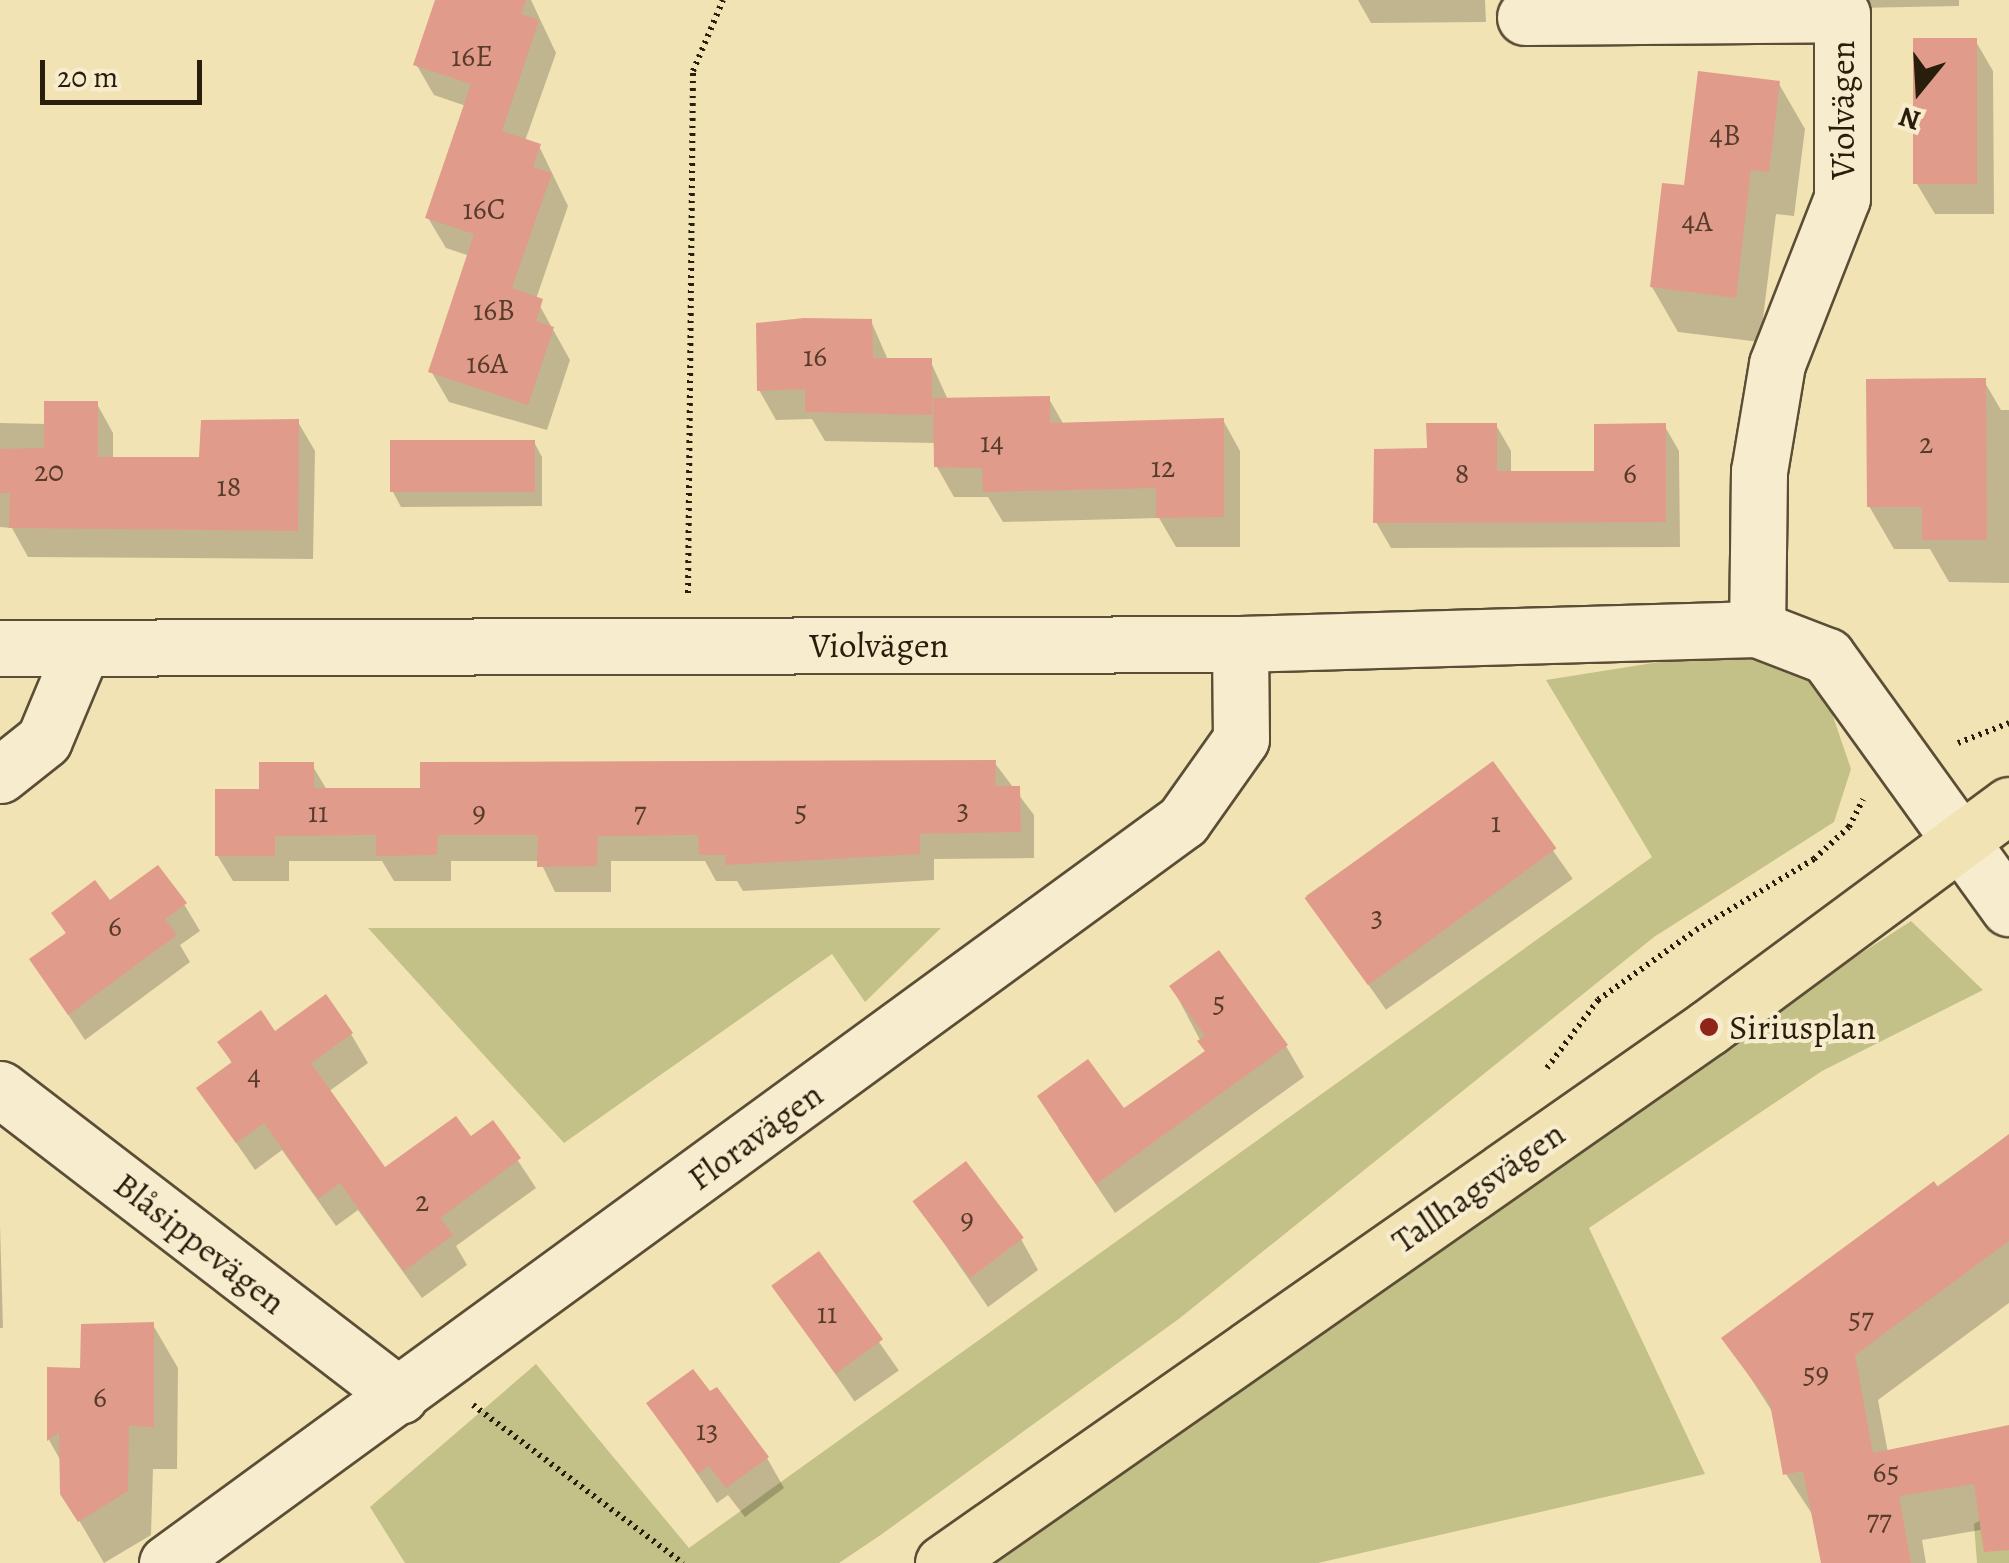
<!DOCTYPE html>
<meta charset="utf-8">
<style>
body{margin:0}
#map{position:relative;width:2009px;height:1563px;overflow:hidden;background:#f2e3b4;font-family:Alegreya,serif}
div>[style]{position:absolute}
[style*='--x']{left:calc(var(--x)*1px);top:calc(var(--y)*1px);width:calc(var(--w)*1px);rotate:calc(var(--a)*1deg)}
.green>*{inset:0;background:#c3c187}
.shadow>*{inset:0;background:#0003;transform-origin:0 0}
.building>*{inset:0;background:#e19b8a;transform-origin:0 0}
.path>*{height:6px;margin-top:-3px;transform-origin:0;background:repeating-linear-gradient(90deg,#291d0c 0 2.5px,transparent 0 7.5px)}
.roads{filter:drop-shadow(2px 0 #5b4e36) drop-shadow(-2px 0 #5b4e36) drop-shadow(0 2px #5b4e36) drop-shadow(0 -2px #5b4e36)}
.minor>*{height:55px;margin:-27.5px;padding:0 27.5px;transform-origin:27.5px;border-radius:27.5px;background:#f7edce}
.major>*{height:55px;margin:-27.5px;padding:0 27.5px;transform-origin:27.5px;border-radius:27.5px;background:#f2e3b4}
.dots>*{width:28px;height:28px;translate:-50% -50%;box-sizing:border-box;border:5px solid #f7edce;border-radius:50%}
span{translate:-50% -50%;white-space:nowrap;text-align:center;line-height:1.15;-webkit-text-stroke:8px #f7edce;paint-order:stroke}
.number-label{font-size:30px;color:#573c2c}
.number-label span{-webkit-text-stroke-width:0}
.street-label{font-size:35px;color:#291d0c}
.poi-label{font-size:35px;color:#291d0c}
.left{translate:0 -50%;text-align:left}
.north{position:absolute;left:1869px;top:40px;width:100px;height:100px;-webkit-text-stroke:8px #f7edce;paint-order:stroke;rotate:198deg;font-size:28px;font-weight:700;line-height:40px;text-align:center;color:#291d0c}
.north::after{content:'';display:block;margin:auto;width:35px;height:45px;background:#291d0c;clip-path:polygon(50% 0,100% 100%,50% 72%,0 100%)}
.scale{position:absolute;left:40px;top:60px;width:162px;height:45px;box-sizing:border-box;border:5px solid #291d0c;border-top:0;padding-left:12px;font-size:30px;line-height:35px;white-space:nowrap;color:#291d0c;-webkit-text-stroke:8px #f7edce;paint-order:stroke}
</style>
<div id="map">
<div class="green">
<i style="clip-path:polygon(1747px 648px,1823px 687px,1851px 769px,1834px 822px,1654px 937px,1180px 1318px,882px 1534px,839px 1563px,405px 1563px,370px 1507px,536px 1364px,689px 1548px,1652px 857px,1546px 680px)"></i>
<i style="clip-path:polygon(1911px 921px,1983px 990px,1822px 1071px,1589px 1228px,1705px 1474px,1318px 1563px,997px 1563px,1730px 1038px)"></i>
<i style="clip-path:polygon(368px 928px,941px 928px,865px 1002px,832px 954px,564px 1143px)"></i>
<i style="clip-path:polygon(2009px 1503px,2009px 1563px,1977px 1563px,1974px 1524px)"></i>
</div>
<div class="shadow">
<i style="clip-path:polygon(438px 0,531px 0,556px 53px,525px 141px,539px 146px,568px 206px,536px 299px,570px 360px,547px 430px,449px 402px,431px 371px,470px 256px,446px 248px,428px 218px,466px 106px,434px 95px,416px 64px)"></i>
<i style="clip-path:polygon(1358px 0,1485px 0,1486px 22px,1371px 23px)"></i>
<i style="clip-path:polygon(1744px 0,1959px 0,1959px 6px,1749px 10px)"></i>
<i style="clip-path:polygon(1975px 40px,1993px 71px,1994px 214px,1935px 214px,1917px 184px)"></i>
<i style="clip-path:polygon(1779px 84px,1805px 129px,1794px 216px,1776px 214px,1760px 342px,1678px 332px,1652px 287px,1686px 188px)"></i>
<i style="clip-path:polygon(871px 321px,888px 360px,930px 360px,948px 400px,1049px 399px,1064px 425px,1223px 420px,1240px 451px,1240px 547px,1176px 547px,1159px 518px,1003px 522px,988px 497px,954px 497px,937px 467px,936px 443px,825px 441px,812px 419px,776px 420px,759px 390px)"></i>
<i style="clip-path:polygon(1984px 381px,2001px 410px,2009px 410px,2009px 583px,1949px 582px,1930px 549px,1894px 549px,1869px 506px)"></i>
<i style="clip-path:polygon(97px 404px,113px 433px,113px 460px,201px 460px,298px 422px,315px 451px,313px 559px,28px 557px,12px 528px,0 527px,0 423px,47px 424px)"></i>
<i style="clip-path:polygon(1496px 425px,1511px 451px,1511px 474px,1596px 474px,1664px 425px,1679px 451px,1680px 547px,1391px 548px,1376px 522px,1429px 451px)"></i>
<i style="clip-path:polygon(534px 442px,542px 457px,542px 506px,401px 507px,393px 492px)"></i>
<i style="clip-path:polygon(994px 762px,1034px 815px,1034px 858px,934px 859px,934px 880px,743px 891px,737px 881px,716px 881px,705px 861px,611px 861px,611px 892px,555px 892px,540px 861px,451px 861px,451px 881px,394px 881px,382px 861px,289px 861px,289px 881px,233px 881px,217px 855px,262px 791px,312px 765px,327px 790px,376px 791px)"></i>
<i style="left:1493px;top:765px;width:139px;height:228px;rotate:55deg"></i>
<i style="clip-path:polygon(109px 903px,184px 904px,200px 931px,180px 945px,190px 962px,85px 1040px,32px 960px,67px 935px,54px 913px)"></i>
<i style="clip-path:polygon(1172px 987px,1286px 1046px,1304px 1077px,1115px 1213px,1058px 1128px,1123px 1111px,1207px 1053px)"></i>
<i style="clip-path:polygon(351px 1034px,368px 1063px,328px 1092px,384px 1171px,470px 1140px,493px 1123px,536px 1188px,456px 1246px,467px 1265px,422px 1298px,358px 1210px,336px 1226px,282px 1150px,255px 1170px,199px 1089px,233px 1065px,220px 1043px)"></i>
<i style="clip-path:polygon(2009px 1135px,2009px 1303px,1878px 1400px,1888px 1453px,2009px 1429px,2009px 1525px,1922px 1540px,1926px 1563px,1823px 1563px,1814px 1517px,1786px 1474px,1775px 1416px,1725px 1338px)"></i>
<i style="clip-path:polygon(914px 1200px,1021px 1239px,1038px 1270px,988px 1307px)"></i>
<i style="clip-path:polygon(0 1224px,3px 1328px,0 1328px)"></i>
<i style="left:818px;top:1255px;width:141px;height:54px;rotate:55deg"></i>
<i style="clip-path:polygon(153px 1325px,178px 1368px,177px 1469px,153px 1469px,151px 1535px,104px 1563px,63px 1493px,62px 1463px,49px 1440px,49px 1370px,83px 1370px)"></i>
<i style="clip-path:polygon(649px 1403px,767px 1458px,784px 1488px,745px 1517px,728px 1495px,717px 1503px)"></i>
</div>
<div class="building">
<i style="clip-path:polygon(435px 0,526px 0,521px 14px,539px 20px,502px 131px,541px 144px,533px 167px,552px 173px,512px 288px,543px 299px,536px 321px,554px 327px,528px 405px,428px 372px,474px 234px,425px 218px,471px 84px,413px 65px)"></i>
<i style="left:1913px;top:38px;width:64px;height:146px"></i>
<i style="clip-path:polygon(1698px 71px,1780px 81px,1769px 172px,1751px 170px,1736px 298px,1650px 287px,1662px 183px,1684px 185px)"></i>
<i style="clip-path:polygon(804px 318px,872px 319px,873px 358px,932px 358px,932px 415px,805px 412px,805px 389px,757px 391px,756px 323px)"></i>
<i style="clip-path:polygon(1986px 378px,1987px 540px,1922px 540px,1922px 507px,1867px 507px,1866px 379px)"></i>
<i style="clip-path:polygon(1050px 396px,1050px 423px,1224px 418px,1224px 517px,1156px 518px,1156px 488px,983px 492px,982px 468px,934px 467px,933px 398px)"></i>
<i style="clip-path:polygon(44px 401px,98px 401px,98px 457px,199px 457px,201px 420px,299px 419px,298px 531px,9px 528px,10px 493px,0 493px,0 449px,44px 448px)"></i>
<i style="clip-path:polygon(1426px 423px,1497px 423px,1497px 471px,1594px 471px,1594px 424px,1666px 423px,1666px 522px,1373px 523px,1374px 449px,1427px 448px)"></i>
<i style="left:390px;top:440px;width:145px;height:52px"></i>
<i style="clip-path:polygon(996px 760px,995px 786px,1020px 786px,1021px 832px,920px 834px,920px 854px,725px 865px,726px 855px,699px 855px,698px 835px,598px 836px,597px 866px,537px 867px,538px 835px,438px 835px,437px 855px,376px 856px,376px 835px,275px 836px,275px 856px,215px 856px,215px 789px,259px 789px,259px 762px,314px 762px,314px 788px,420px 788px,420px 762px)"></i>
<i style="left:1493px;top:761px;width:108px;height:233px;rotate:54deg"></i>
<i style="clip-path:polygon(158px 865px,187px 903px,165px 919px,177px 935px,68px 1015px,29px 959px,66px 933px,51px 913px,95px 880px,110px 900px)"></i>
<i style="clip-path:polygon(1219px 950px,1288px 1045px,1096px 1184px,1037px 1096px,1088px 1059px,1124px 1108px,1205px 1051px,1197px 1041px,1205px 1036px,1169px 986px)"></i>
<i style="clip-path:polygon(326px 994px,353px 1033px,311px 1063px,385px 1167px,456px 1116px,471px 1136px,493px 1120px,521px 1158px,440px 1218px,453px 1235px,404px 1271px,340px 1183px,318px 1199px,264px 1123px,236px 1143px,196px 1088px,232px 1062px,217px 1042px,261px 1010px,275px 1031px)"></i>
<i style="clip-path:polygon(2009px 1134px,2009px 1241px,1855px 1355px,1873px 1453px,2009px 1425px,2009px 1550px,1984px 1552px,1974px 1484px,1899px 1496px,1911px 1563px,1821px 1563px,1803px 1471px,1783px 1475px,1770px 1404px,1721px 1338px,1934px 1181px,1938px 1187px)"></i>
<i style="left:966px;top:1161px;width:96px;height:67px;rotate:53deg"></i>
<i style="left:819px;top:1251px;width:109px;height:59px;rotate:54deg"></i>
<i style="clip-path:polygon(154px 1322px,154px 1427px,129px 1426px,128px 1491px,78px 1522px,60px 1494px,59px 1432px,47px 1441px,47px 1367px,80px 1368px,81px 1324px)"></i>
<i style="clip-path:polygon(693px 1369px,710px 1391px,717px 1387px,769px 1457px,726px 1488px,709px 1466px,698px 1474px,646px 1403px)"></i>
</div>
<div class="path">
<i style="--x:688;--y:593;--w:522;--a:-89.45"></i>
<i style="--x:693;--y:71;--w:77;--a:-67.1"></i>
<i style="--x:1958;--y:743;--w:55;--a:-21.4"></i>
<i style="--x:1547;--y:1068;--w:85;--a:-53.1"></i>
<i style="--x:1598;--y:1000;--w:120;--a:-35.5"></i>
<i style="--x:1696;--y:930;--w:138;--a:-31"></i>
<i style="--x:1814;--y:859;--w:47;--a:-42.4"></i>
<i style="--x:1849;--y:827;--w:31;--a:-63"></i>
<i style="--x:473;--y:1405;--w:263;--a:37"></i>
</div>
<div class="roads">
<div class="minor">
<i style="--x:1525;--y:17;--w:317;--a:-0.5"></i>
<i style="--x:1842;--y:14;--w:184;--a:90"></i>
<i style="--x:1842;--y:198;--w:178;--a:111.4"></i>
<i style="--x:1777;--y:364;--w:109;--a:99.5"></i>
<i style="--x:1759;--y:471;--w:158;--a:90.7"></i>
<i style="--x:0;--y:648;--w:1240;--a:-0.18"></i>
<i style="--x:1240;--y:644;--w:517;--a:-1.66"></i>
<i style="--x:1757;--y:629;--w:75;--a:21.1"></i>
<i style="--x:1827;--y:656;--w:311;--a:54.2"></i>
<i style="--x:0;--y:775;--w:56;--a:-38.5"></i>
<i style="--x:44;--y:740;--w:99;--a:-67.3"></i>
<i style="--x:0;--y:1089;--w:504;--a:37.51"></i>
<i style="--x:167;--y:1563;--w:1258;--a:-36.14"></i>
<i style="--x:1183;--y:821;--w:100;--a:-54.7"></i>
<i style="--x:1241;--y:739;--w:95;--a:-90.6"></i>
</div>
<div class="major">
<i style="--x:943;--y:1563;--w:935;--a:-34.98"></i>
<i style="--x:1709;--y:1027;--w:373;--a:-36.5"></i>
</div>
</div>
<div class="dots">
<i style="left:1709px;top:1027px;background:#8f2418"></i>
</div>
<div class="number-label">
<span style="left:472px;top:56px">16E</span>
<span style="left:1725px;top:135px">4B</span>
<span style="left:484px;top:209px">16C</span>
<span style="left:1697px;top:221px">4A</span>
<span style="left:494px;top:310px">16B</span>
<span style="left:815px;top:356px">16</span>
<span style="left:487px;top:363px">16A</span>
<span style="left:992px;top:442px">14</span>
<span style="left:1926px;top:443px">2</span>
<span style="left:1163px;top:467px">12</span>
<span style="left:49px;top:471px">20</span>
<span style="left:1462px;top:473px">8</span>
<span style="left:1630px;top:473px">6</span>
<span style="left:229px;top:486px">18</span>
<span style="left:963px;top:809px">3</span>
<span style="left:801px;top:811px">5</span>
<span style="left:318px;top:812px">11</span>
<span style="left:479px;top:812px">9</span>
<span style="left:640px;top:812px">7</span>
<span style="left:1496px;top:822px">1</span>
<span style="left:1377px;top:916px">3</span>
<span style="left:115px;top:926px">6</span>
<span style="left:1219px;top:1002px">5</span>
<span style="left:254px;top:1075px">4</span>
<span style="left:422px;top:1201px">2</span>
<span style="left:967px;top:1219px">9</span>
<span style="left:827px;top:1313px">11</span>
<span style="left:1861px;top:1318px">57</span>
<span style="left:1816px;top:1373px">59</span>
<span style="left:100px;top:1397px">6</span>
<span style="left:707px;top:1430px">13</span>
<span style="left:1886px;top:1472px">65</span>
<span style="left:1879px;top:1520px">77</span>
</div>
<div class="street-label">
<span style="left:1842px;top:110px;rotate:-90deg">Violvägen</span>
<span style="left:879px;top:645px">Violvägen</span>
<span style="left:755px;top:1136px;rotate:-36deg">Floravägen</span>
<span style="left:1478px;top:1187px;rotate:-35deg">Tallhagsvägen</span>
<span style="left:200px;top:1243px;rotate:38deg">Blåsippevägen</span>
</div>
<div class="poi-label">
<span class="left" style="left:1729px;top:1027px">Siriusplan</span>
</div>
<div class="north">N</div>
<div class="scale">20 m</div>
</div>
